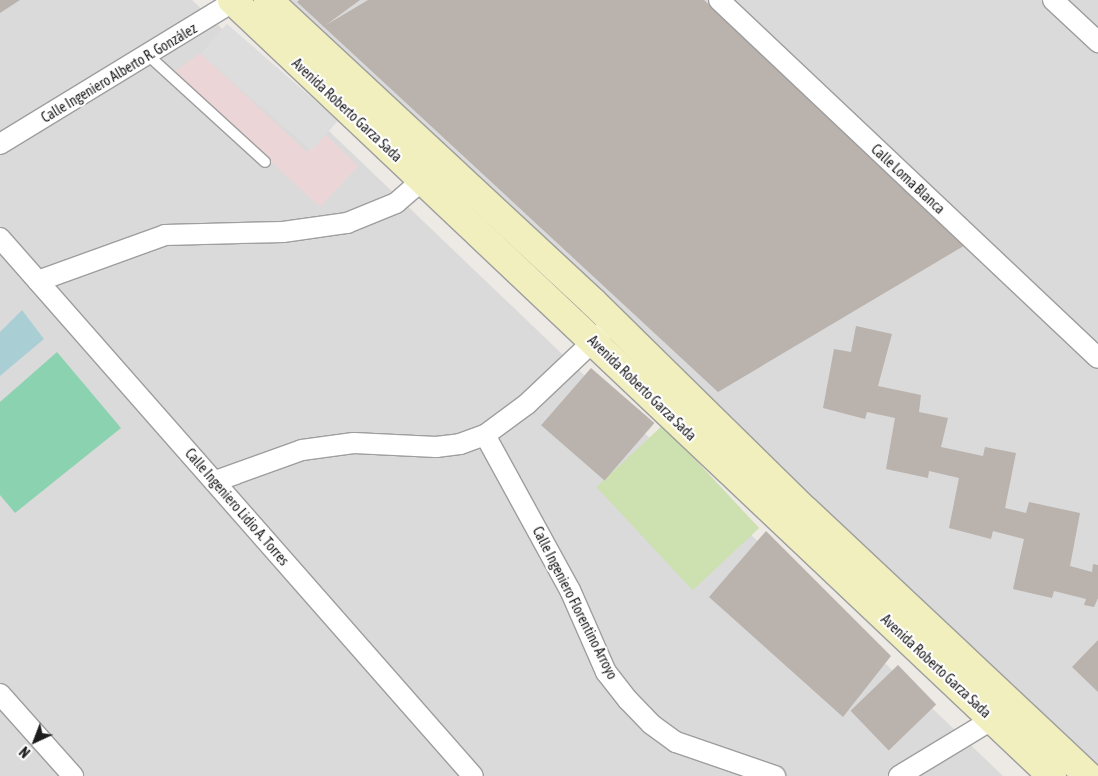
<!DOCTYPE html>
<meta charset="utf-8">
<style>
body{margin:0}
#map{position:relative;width:1098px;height:776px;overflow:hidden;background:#ede9e4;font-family:"Asap Condensed",sans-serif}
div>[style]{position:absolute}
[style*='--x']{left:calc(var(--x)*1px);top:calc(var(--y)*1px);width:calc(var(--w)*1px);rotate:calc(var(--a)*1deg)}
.residential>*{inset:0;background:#dbdada}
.commercial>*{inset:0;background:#ecd5d6}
.grass>*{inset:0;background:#cce1af;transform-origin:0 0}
.pitch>*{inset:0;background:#8bd2b1}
.parking>*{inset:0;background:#ddd;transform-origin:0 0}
.water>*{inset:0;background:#a9cfd5}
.building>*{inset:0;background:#b9b2ad;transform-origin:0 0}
.roads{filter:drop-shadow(1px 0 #9e9e9e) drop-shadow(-1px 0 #9e9e9e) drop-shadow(0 1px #9e9e9e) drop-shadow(0 -1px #9e9e9e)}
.lane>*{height:10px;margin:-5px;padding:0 5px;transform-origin:5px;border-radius:5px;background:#fff}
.street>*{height:20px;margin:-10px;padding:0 10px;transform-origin:10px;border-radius:10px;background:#fff}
.secondary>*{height:28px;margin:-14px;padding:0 14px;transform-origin:14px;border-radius:14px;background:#f1efbd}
span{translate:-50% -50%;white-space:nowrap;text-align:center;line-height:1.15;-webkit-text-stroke:4.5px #fff;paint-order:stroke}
.street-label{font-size:14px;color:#1d1d1d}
.north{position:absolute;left:10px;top:716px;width:50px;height:50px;-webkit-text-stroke:4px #fff;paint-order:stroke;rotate:223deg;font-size:14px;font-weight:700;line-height:20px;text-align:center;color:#1d1d1d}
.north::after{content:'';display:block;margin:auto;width:18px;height:22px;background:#1d1d1d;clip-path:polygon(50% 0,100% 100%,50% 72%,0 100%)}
</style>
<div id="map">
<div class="residential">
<i style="clip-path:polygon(0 0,192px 0,1003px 776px,0 776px)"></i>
<i style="clip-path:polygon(274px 0,1098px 0,1098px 776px,1055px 776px)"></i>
</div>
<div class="commercial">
<i style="clip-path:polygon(200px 53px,307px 152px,325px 134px,358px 166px,320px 207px,174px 72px)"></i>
</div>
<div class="grass">
<i style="left:663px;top:425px;width:141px;height:91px;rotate:47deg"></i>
</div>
<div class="pitch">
<i style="clip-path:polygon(57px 352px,121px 428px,15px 513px,0 495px,0 402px)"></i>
</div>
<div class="parking">
<i style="left:227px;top:24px;width:147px;height:40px;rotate:41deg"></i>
</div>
<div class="water">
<i style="clip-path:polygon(22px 310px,44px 339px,0 376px,0 332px)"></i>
</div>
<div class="building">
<i style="clip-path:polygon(0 0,20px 0,0 13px)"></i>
<i style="clip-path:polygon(299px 0,360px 0,326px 25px,368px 0,704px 0,967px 244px,718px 392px,297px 2px)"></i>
<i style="clip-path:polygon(856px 326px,892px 334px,878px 386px,921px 395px,919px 412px,948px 418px,941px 447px,983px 456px,985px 447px,1016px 453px,1005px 508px,1026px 513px,1029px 502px,1080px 513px,1070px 566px,1092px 572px,1093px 564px,1098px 565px,1098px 598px,1094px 607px,1084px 605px,1086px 599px,1054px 591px,1052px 598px,1013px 589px,1024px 539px,993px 531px,991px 539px,949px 528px,959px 478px,929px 471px,928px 478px,886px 469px,895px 418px,867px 412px,865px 419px,823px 408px,834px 349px,851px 352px)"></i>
<i style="left:591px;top:368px;width:84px;height:76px;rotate:41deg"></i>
<i style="clip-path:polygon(766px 531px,891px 656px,843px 717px,709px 597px)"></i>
<i style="clip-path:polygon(1098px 640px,1098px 692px,1072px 667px)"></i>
<i style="left:898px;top:665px;width:55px;height:66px;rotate:46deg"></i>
</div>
<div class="roads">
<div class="lane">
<i style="--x:149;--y:56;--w:157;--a:42.4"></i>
</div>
<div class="street">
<i style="--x:719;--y:0;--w:521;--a:43.37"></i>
<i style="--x:1053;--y:0;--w:62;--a:43"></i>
<i style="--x:0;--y:144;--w:276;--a:-31.4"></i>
<i style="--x:0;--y:238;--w:716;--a:48.68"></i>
<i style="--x:38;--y:281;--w:135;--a:-19.9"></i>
<i style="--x:165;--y:235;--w:118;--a:-1.5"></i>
<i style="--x:283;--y:232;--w:65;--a:-8"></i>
<i style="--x:347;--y:223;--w:53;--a:-22.2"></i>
<i style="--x:396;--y:203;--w:33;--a:-41"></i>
<i style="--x:485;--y:435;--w:177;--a:61.3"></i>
<i style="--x:570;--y:590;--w:90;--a:66.3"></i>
<i style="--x:606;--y:672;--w:36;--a:52"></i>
<i style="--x:628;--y:700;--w:33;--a:46"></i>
<i style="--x:651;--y:724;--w:31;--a:36"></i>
<i style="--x:676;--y:742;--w:105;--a:19"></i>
<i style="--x:216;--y:481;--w:91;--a:-19.8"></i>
<i style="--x:302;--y:450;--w:52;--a:-7.7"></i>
<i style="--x:354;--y:443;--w:82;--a:2.8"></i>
<i style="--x:436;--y:447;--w:24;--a:-7"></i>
<i style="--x:460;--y:444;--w:27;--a:-20"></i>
<i style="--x:485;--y:435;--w:52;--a:-36.4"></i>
<i style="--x:527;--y:404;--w:103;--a:-43.4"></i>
<i style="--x:0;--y:694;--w:110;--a:48.3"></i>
<i style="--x:899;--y:776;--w:110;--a:-31.2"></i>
</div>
<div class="secondary">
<i style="--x:232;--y:0;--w:1129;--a:43.42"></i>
<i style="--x:268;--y:0;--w:444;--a:42.9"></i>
<i style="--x:593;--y:302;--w:297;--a:44.5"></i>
<i style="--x:805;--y:510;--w:388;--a:43.2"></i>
</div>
</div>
<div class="street-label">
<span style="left:119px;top:73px;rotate:-31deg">Calle Ingeniero Alberto R. González</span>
<span style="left:347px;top:110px;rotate:43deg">Avenida Roberto Garza Sada</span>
<span style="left:908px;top:179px;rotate:43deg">Calle Loma Blanca</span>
<span style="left:642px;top:388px;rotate:44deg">Avenida Roberto Garza Sada</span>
<span style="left:237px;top:507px;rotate:49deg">Calle Ingeniero Lidio A. Torres</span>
<span style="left:575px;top:603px;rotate:63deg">Calle Ingeniero Florentino Arroyo</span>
<span style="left:936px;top:666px;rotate:43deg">Avenida Roberto Garza Sada</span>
</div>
<div class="north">N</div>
</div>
